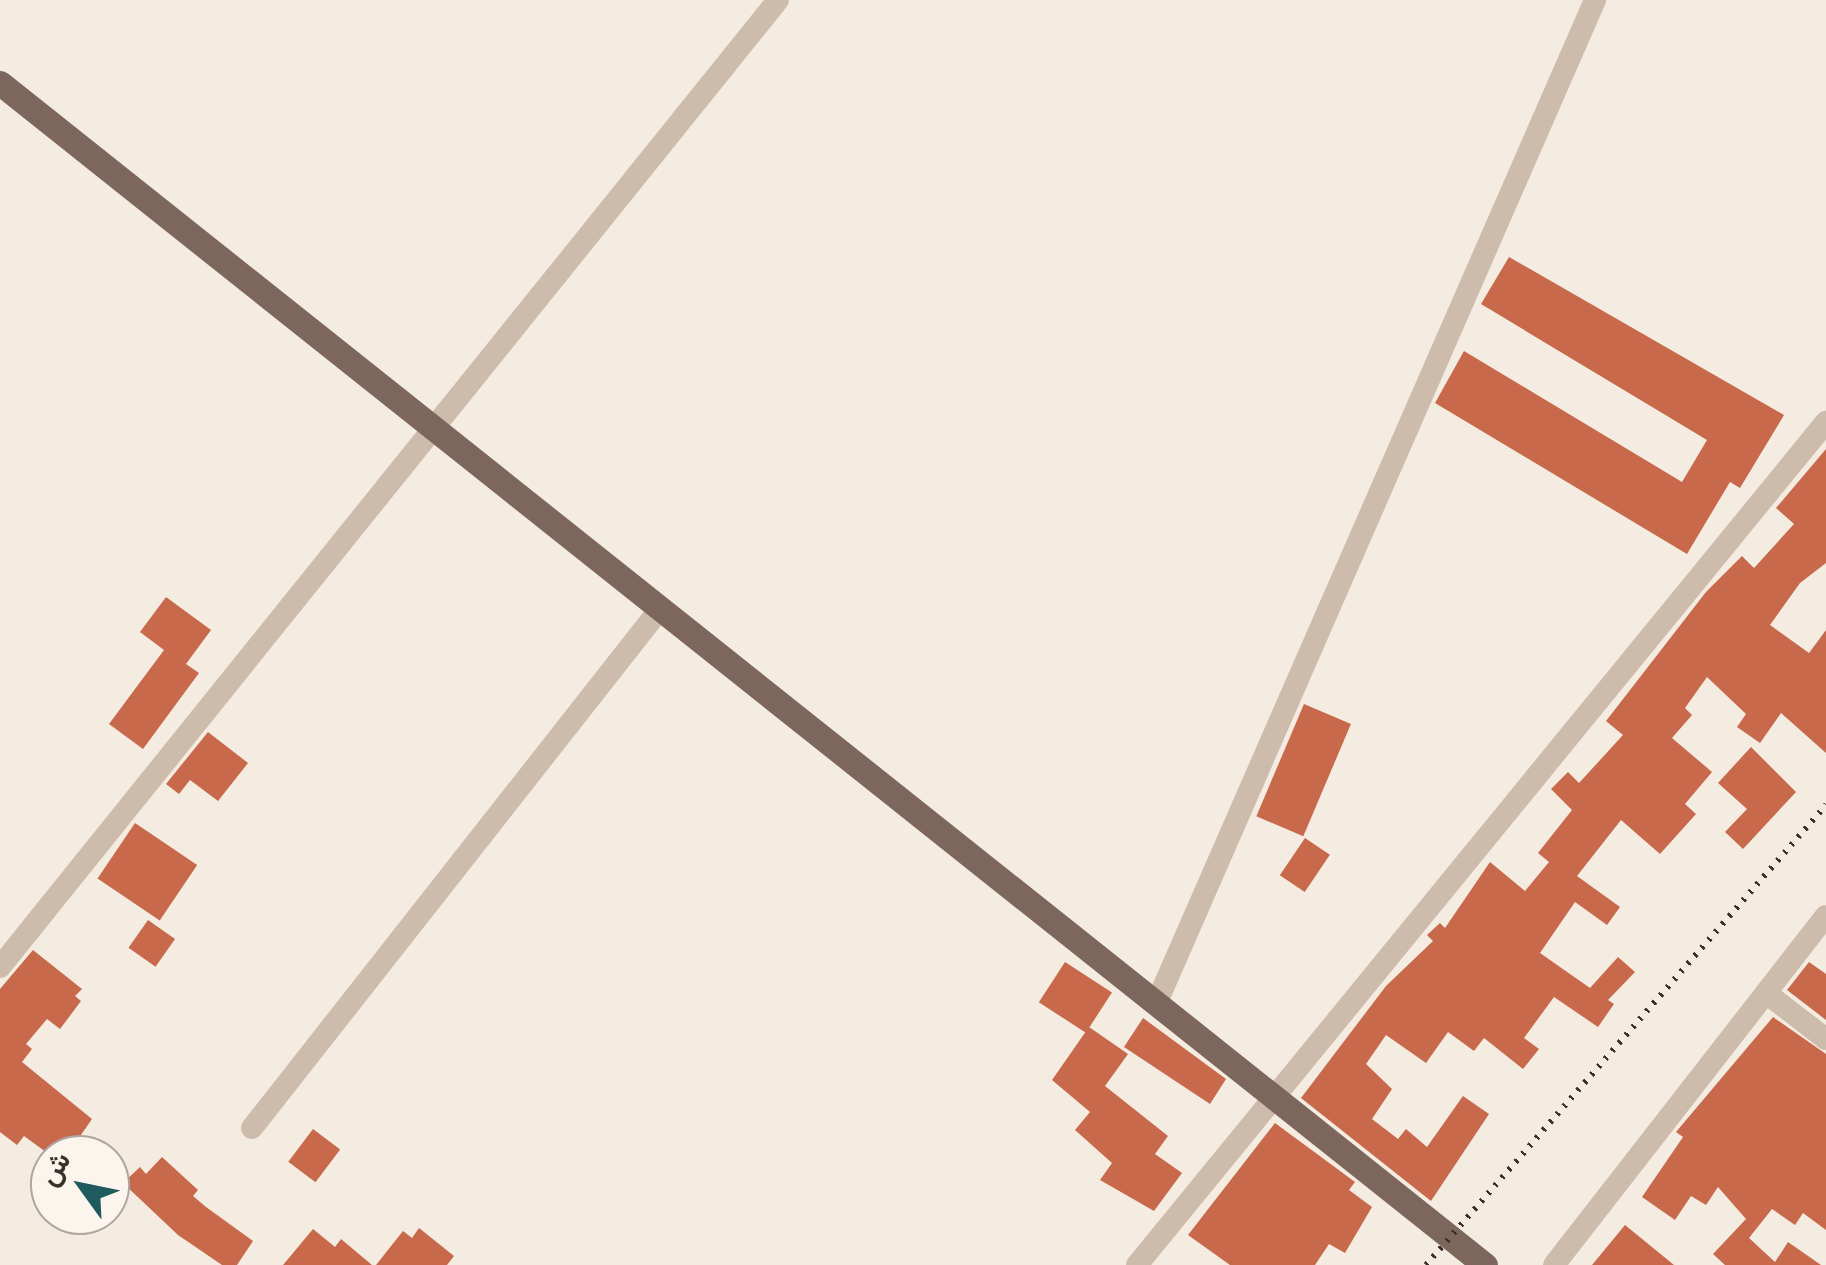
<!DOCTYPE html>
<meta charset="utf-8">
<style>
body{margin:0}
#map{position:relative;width:1826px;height:1265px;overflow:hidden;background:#f4ebe1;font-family:Overpass,Vazirmatn,sans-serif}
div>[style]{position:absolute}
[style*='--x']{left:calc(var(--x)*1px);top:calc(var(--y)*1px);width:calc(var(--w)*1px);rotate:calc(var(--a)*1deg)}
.building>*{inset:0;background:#c8694b;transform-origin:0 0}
.minor>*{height:22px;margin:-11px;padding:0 11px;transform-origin:11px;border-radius:11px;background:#cdbbac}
.primary>*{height:25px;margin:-12.5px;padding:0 12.5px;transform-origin:12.5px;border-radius:12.5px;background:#7d675c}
.rail>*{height:6px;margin-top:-3px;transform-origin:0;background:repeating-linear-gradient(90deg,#3b302b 0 2.5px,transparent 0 10.5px)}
span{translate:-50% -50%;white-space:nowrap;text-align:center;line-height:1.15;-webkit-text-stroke:9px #fbf5ee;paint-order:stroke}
.north{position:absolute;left:30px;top:1135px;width:100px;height:100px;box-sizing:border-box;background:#fbf5ee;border:2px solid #aea6a0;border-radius:50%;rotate:303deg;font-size:28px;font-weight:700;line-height:40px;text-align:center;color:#3b302b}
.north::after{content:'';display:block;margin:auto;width:35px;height:45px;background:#1f5a5e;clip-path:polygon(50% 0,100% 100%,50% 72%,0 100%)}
</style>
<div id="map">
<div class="building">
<i style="clip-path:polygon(1509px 257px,1784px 415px,1740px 488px,1730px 482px,1687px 554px,1435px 403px,1464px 351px,1682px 482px,1707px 440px,1481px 304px)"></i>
<i style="clip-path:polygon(1826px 449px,1826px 563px,1800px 583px,1770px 625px,1809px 653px,1826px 630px,1826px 753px,1781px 713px,1760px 743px,1737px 727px,1746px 714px,1707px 677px,1685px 708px,1692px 715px,1672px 738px,1712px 772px,1685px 804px,1696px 814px,1660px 854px,1621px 820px,1577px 876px,1620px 907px,1607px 925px,1575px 902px,1540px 953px,1590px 988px,1618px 957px,1635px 972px,1608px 1000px,1614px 1004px,1598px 1027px,1554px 997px,1524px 1038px,1539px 1049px,1523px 1069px,1484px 1038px,1474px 1051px,1448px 1032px,1426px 1063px,1386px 1035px,1366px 1064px,1392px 1089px,1372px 1119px,1398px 1139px,1406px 1129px,1427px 1147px,1463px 1096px,1489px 1114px,1431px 1201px,1301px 1098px,1386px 986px,1433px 941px,1427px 935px,1440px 923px,1445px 928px,1490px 862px,1525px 891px,1549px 862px,1538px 853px,1572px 810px,1551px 789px,1568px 772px,1579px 783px,1623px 735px,1606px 721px,1706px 592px,1742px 556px,1754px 568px,1794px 524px,1776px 508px)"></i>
<i style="clip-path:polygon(166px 597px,211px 630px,186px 664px,199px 673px,143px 749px,109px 724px,164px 650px,140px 632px)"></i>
<i style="left:1304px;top:704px;width:51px;height:122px;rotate:23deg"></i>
<i style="clip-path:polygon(208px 732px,248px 763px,218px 801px,190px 780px,179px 794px,166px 784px)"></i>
<i style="clip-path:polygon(1751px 747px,1796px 792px,1743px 849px,1725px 832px,1747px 809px,1718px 783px)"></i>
<i style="left:135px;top:823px;width:75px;height:67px;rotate:34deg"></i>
<i style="left:1305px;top:838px;width:30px;height:45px;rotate:34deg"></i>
<i style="left:148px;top:920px;width:33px;height:34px;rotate:35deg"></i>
<i style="clip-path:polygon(33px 950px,82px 989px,75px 996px,81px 1001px,60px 1029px,47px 1019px,26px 1044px,32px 1049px,22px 1062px,92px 1119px,67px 1155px,50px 1155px,24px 1136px,17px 1145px,0 1132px,0 989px)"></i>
<i style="left:1065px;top:962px;width:56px;height:48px;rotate:33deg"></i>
<i style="clip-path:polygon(1809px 962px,1826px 974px,1826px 1020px,1787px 990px)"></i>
<i style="clip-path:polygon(1773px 1017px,1826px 1054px,1826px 1230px,1803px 1213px,1795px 1225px,1772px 1209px,1749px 1238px,1775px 1262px,1788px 1242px,1821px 1265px,1725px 1265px,1713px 1254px,1746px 1219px,1718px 1187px,1706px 1205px,1691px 1196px,1675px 1220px,1642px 1197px,1683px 1137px,1676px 1132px)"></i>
<i style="clip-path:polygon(1143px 1018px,1226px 1079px,1210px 1104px,1124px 1047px)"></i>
<i style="clip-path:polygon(1089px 1027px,1128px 1054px,1105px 1086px,1168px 1136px,1155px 1154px,1182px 1173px,1154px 1211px,1100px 1180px,1112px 1163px,1075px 1130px,1090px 1112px,1052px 1080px)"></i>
<i style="clip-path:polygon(1275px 1123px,1355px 1182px,1349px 1190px,1372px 1207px,1345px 1253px,1329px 1244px,1315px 1265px,1230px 1265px,1188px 1235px)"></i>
<i style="left:313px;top:1129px;width:34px;height:41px;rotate:37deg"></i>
<i style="clip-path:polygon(162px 1157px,198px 1190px,193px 1196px,206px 1207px,253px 1241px,237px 1265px,222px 1265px,178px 1235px,123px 1183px,140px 1167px,146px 1174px)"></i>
<i style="clip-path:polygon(1625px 1225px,1674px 1265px,1592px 1265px)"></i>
<i style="clip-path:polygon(419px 1228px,454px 1256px,447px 1265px,376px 1265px,403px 1231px,412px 1238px)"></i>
<i style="clip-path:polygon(313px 1229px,335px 1247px,341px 1239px,372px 1265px,283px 1265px)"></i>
</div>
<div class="minor">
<i style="--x:0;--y:967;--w:1241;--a:-51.18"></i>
<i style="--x:1766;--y:993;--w:76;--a:37.5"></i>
<i style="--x:1156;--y:1004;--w:1096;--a:-66.38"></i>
<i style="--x:252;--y:1128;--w:659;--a:-51.84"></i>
<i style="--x:1137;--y:1265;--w:1089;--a:-50.74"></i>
<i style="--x:1554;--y:1265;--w:442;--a:-52.1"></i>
</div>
<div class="primary">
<i style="--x:0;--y:83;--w:1898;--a:38.52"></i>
</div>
<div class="rail">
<i style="--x:1426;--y:1265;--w:610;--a:-48.99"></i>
</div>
<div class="north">ش</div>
</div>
